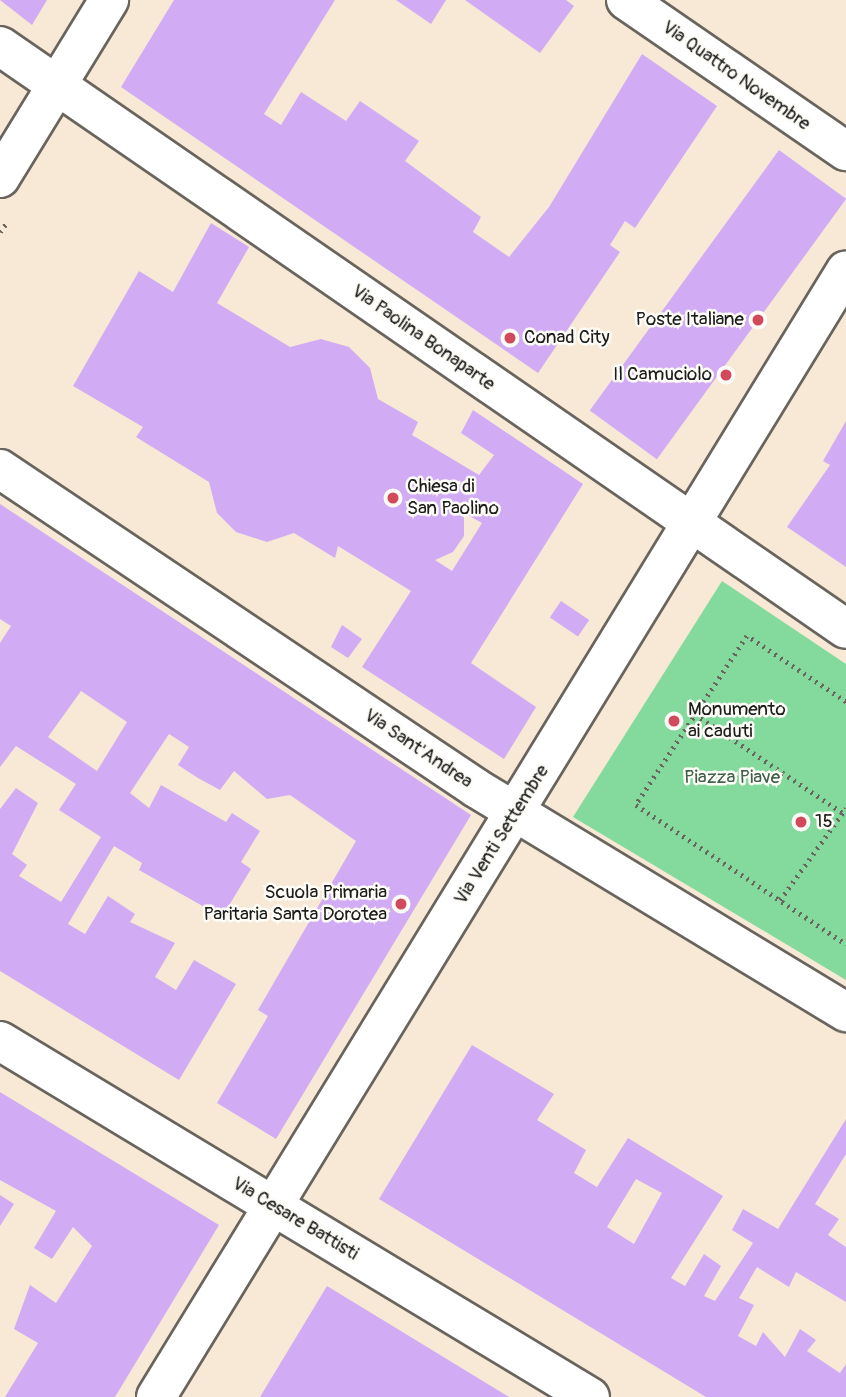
<!DOCTYPE html>
<style>
body{margin:0}
#map{position:relative;width:846px;height:1397px;overflow:hidden;background:#f7e9d5;font-family:Pangolin,sans-serif}
div>[style]{position:absolute}
[style*='--x']{left:calc(var(--x)*1px);top:calc(var(--y)*1px);width:calc(var(--w)*1px);rotate:calc(var(--a)*1deg)}
.green>*{inset:0;background:#84da9d}
.building>*{inset:0;background:#d1acf4;transform-origin:0 0}
.path>*{height:4.5px;margin-top:-2.25px;transform-origin:0;background:repeating-linear-gradient(90deg,#69645d 0 2px,transparent 0 7px)}
.roads{filter:drop-shadow(2px 0 #69645d) drop-shadow(-2px 0 #69645d) drop-shadow(0 2px #69645d) drop-shadow(0 -2px #69645d)}
.minor>*{height:38px;margin:-19px;padding:0 19px;transform-origin:19px;border-radius:19px;background:#fff}
.dots>*{width:19px;height:19px;translate:-50% -50%;box-sizing:border-box;border:4px solid #fdfcf7;border-radius:50%}
span{translate:-50% -50%;white-space:nowrap;text-align:center;line-height:1.15;-webkit-text-stroke:5px #fdfcf7;paint-order:stroke}
.street-label{font-size:19px;color:#1c1c1c}
.poi-label{font-size:19px;color:#1c1c1c}
.right{translate:-100% -50%;text-align:right}
.left{translate:0 -50%;text-align:left}
.park-label{font-size:19px;color:#405e49}
</style>
<div id="map">
<div class="green">
<i style="clip-path:polygon(722px 581px,846px 664px,846px 980px,573px 817px)"></i>
</div>
<div class="building">
<i style="clip-path:polygon(0 0,47px 0,32px 25px)"></i>
<i style="clip-path:polygon(174px 0,335px 0,264px 114px,281px 125px,301px 92px,346px 121px,360px 101px,419px 141px,405px 161px,481px 217px,473px 232px,509px 257px,549px 207px,642px 54px,717px 106px,635px 228px,625px 221px,610px 245px,620px 252px,538px 373px,121px 87px)"></i>
<i style="clip-path:polygon(396px 0,446px 0,431px 24px)"></i>
<i style="clip-path:polygon(465px 0,566px 0,574px 6px,540px 53px)"></i>
<i style="left:779px;top:150px;width:83px;height:322px;rotate:36deg"></i>
<i style="clip-path:polygon(evenodd,211px 223px,249px 247px,217px 303px,290px 347px,321px 339px,349px 347px,370px 368px,378px 399px,418px 422px,412px 435px,479px 475px,494px 455px,461px 433px,473px 410px,583px 484px,471px 663px,536px 707px,504px 759px,362px 667px,411px 591px,338px 546px,335px 558px,294px 533px,267px 542px,236px 532px,217px 513px,209px 482px,136px 437px,143px 427px,73px 386px,139px 271px,173px 292px,211px 223px,464px 513px,482px 523px,452px 571px,435px 560px,453px 552px,464px 536px,464px 513px)"></i>
<i style="clip-path:polygon(846px 421px,846px 567px,787px 527px,830px 465px,823px 461px)"></i>
<i style="clip-path:polygon(evenodd,0 504px,471px 815px,276px 1139px,217px 1103px,268px 1016px,258px 1010px,356px 841px,290px 795px,267px 799px,234px 771px,220px 790px,198px 778px,178px 765px,189px 747px,169px 734px,130px 793px,149px 808px,161px 785px,226px 822px,232px 813px,260px 831px,241px 862px,251px 869px,222px 917px,139px 870px,142px 863px,114px 846px,68px 924px,85px 934px,108px 896px,135px 914px,130px 922px,175px 943px,155px 977px,176px 990px,194px 960px,236px 984px,179px 1080px,0 971px,0 809px,16px 788px,38px 803px,12px 854px,27px 865px,19px 876px,61px 902px,101px 837px,59px 810px,76px 784px,16px 746px,0 767px,0 643px,11px 626px,0 619px,0 504px,81px 691px,127px 722px,97px 771px,48px 737px,81px 691px)"></i>
<i style="left:561px;top:601px;width:34px;height:20px;rotate:34deg"></i>
<i style="clip-path:polygon(342px 625px,362px 639px,348px 658px,331px 647px)"></i>
<i style="clip-path:polygon(evenodd,472px 1045px,554px 1094px,537px 1120px,586px 1150px,574px 1173px,597px 1187px,628px 1138px,723px 1196px,671px 1278px,685px 1286px,704px 1254px,721px 1266px,704px 1296px,715px 1301px,753px 1243px,732px 1230px,743px 1209px,778px 1229px,846px 1119px,846px 1154px,815px 1204px,839px 1219px,828px 1235px,846px 1247px,846px 1302px,796px 1272px,789px 1287px,757px 1267px,739px 1298px,754px 1305px,738px 1336px,756px 1346px,763px 1332px,785px 1357px,800px 1329px,816px 1340px,807px 1351px,840px 1373px,846px 1364px,846px 1397px,706px 1397px,379px 1199px,472px 1045px,636px 1179px,662px 1193px,634px 1244px,607px 1227px,636px 1179px)"></i>
<i style="clip-path:polygon(0 1092px,219px 1225px,115px 1397px,5px 1397px,38px 1343px,14px 1329px,30px 1285px,56px 1303px,92px 1246px,73px 1227px,52px 1259px,34px 1248px,56px 1211px,0 1180px)"></i>
<i style="clip-path:polygon(0 1195px,14px 1204px,0 1226px)"></i>
<i style="clip-path:polygon(327px 1286px,432px 1350px,509px 1397px,260px 1397px)"></i>
</div>
<div class="path">
<i style="--x:0;--y:232;--w:12;--a:-55"></i>
<i style="--x:846;--y:702;--w:119;--a:-146.3"></i>
<i style="--x:747;--y:636;--w:202;--a:123.3"></i>
<i style="--x:636;--y:805;--w:252;--a:33.5"></i>
<i style="--x:695;--y:714;--w:182;--a:33.8"></i>
<i style="--x:780;--y:900;--w:113;--a:-54.3"></i>
</div>
<div class="roads">
<div class="minor">
<i style="--x:626;--y:0;--w:267;--a:34.5"></i>
<i style="--x:0;--y:46;--w:1027;--a:34.57"></i>
<i style="--x:0;--y:178;--w:209;--a:-58.5"></i>
<i style="--x:0;--y:469;--w:573;--a:33.83"></i>
<i style="--x:476;--y:788;--w:433;--a:31.2"></i>
<i style="--x:0;--y:1041;--w:689;--a:31.11"></i>
<i style="--x:156;--y:1397;--w:1321;--a:-58.52"></i>
</div>
</div>
<div class="dots">
<i style="left:758px;top:320px;background:#d1495b"></i>
<i style="left:510px;top:338px;background:#d1495b"></i>
<i style="left:726px;top:375px;background:#d1495b"></i>
<i style="left:393px;top:498px;background:#d1495b"></i>
<i style="left:674px;top:721px;background:#d1495b"></i>
<i style="left:801px;top:822px;background:#d1495b"></i>
<i style="left:401px;top:904px;background:#d1495b"></i>
</div>
<div class="street-label">
<span style="left:736px;top:76px;rotate:35deg">Via Quattro Novembre</span>
<span style="left:423px;top:338px;rotate:35deg">Via Paolina Bonaparte</span>
<span style="left:418px;top:749px;rotate:34deg">Via Sant'Andrea</span>
<span style="left:502px;top:835px;rotate:-58deg">Via Venti Settembre</span>
<span style="left:295px;top:1219px;rotate:31deg">Via Cesare Battisti</span>
</div>
<div class="poi-label">
<span class="right" style="left:744px;top:320px">Poste Italiane</span>
<span class="left" style="left:524px;top:338px">Conad City</span>
<span class="right" style="left:712px;top:375px">Il Camuciolo</span>
<span class="left" style="left:407px;top:498px">Chiesa di<br>San Paolino</span>
<span class="left" style="left:688px;top:721px">Monumento<br>ai caduti</span>
<span class="left" style="left:815px;top:822px">15</span>
<span class="right" style="left:387px;top:904px">Scuola Primaria<br>Paritaria Santa Dorotea</span>
</div>
<div class="park-label">
<span style="left:732px;top:778px">Piazza Piave</span>
</div>
</div>
